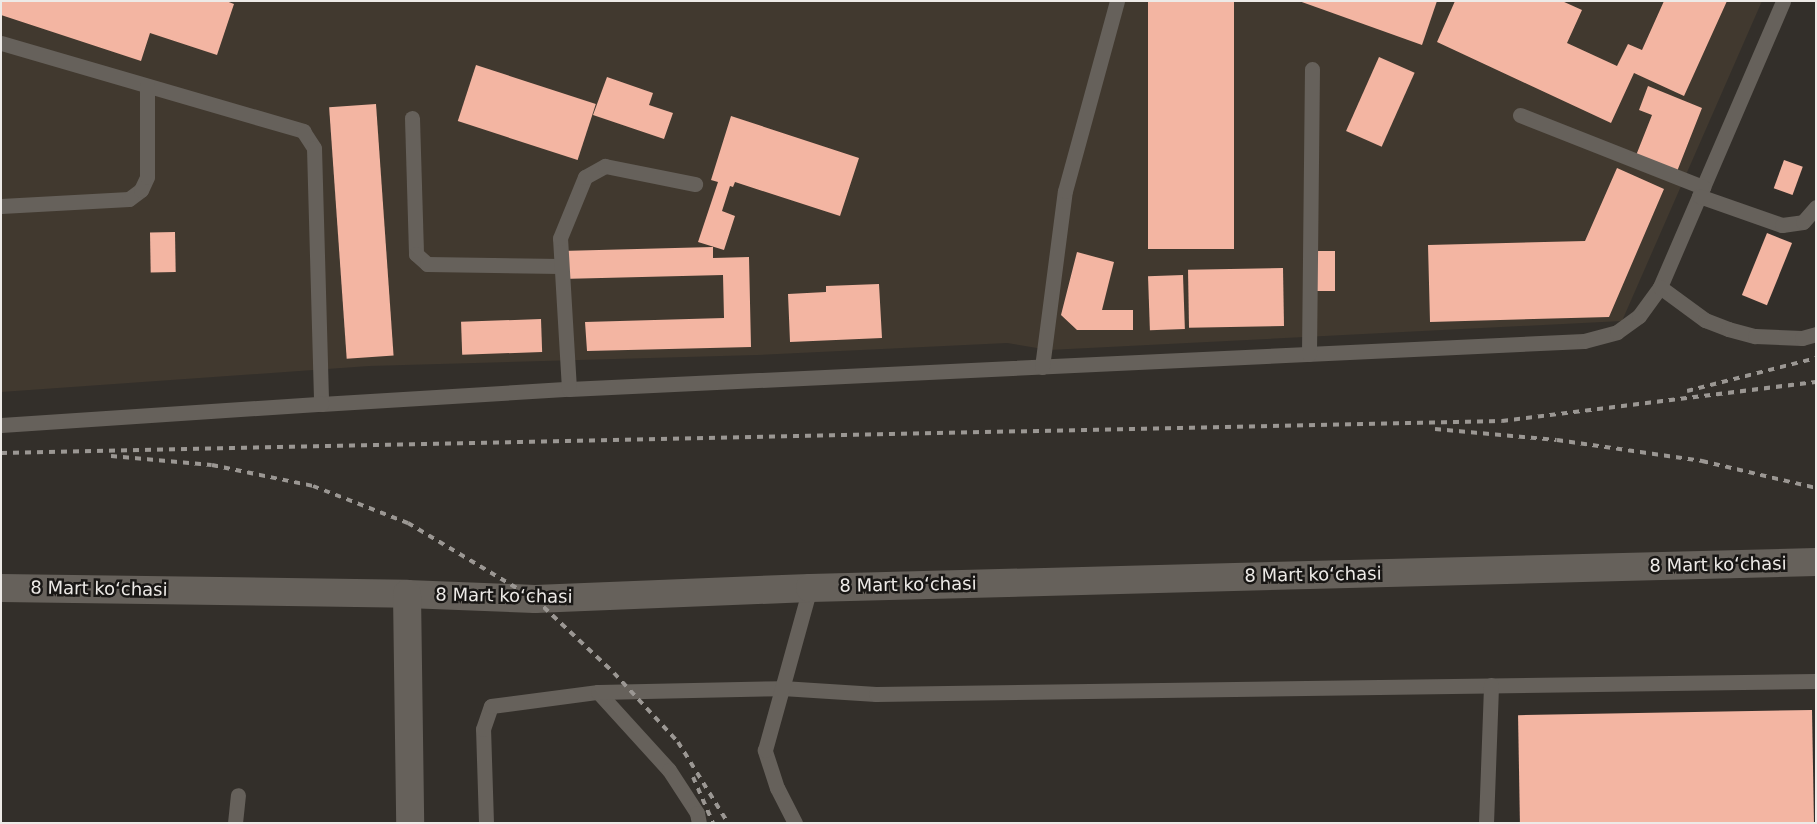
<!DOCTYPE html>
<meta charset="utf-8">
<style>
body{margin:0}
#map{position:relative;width:1817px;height:824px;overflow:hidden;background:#332f2a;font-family:"DejaVu Sans",sans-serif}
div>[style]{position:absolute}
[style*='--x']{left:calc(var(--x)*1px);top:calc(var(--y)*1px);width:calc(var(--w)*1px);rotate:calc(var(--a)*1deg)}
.built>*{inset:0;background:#41392f}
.building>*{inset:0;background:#f3b5a2;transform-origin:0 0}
.service>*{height:15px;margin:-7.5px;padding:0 7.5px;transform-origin:7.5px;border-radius:7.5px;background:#66615b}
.minor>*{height:28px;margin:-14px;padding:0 14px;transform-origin:14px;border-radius:14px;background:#66615b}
.rail>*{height:4px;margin-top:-2px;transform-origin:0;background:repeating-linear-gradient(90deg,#9b9793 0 6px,transparent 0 12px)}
span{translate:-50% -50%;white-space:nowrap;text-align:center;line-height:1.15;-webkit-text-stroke:5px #191715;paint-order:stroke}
.street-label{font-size:18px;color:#edeae7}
.frame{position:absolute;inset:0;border:2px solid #edeae7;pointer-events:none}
</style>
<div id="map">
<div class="built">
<i style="clip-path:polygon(1px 1px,1762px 1px,1622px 321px,1049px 350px,1007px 343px,757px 355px,369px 366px,1px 392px)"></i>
</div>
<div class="building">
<i style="clip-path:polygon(1px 1px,226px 1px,234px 4px,217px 55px,150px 33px,141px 61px,1px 15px)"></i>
<i style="left:1148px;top:1px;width:86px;height:248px"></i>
<i style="clip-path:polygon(1299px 1px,1437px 1px,1422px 45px)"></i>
<i style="clip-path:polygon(1455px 1px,1562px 1px,1582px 10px,1567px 43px,1617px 66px,1628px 44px,1642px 50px,1664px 1px,1727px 1px,1684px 96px,1634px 73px,1611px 123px,1437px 42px)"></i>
<i style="left:1379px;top:57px;width:39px;height:81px;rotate:24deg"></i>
<i style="left:476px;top:65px;width:126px;height:59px;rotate:18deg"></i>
<i style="clip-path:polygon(607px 77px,653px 93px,649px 105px,673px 113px,664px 139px,593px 115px)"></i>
<i style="clip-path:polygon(1648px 86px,1702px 108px,1676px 174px,1635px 158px,1652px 115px,1639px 110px)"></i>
<i style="left:376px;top:104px;width:252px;height:47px;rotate:86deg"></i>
<i style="clip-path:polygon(731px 116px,859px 158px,840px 216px,735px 182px,733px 187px,730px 186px,722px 211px,735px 216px,724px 250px,698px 242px,718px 182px,711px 180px)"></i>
<i style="left:1784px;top:160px;width:20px;height:30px;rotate:20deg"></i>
<i style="clip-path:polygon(1617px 168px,1664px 189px,1609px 317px,1430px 322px,1428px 245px,1585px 241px)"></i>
<i style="left:175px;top:232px;width:40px;height:25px;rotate:89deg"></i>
<i style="left:1767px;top:233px;width:27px;height:67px;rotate:22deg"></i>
<i style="clip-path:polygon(713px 247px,713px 258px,749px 257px,751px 347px,587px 351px,585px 322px,724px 318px,723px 275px,561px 279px,561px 251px)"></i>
<i style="left:1316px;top:251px;width:19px;height:40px"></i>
<i style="clip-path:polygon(1077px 252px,1114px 262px,1102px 310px,1133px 310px,1133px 330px,1077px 330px,1061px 315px)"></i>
<i style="left:1283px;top:268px;width:58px;height:95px;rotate:89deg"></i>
<i style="left:1183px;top:275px;width:54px;height:35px;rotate:88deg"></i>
<i style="clip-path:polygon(879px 284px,882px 338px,790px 342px,788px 294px,826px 292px,826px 286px)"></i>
<i style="left:541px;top:319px;width:33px;height:80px;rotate:88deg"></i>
<i style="left:1812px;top:710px;width:113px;height:294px;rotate:89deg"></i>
</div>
<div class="service">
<i style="--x:1;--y:43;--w:315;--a:16.2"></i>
<i style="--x:303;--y:131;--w:20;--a:57"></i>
<i style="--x:314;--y:148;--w:256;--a:88.4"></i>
<i style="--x:321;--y:404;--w:248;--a:-3.5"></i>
<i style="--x:569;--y:389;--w:1016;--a:-2.71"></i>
<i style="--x:1584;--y:341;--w:34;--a:-15"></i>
<i style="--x:1617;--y:332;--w:27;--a:-36"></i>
<i style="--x:1639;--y:316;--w:36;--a:-54"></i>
<i style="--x:1660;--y:287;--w:311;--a:-66.7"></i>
<i style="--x:1520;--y:115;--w:197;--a:21.5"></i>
<i style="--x:412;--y:118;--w:136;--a:88.3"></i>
<i style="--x:416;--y:254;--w:15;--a:42"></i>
<i style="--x:427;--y:264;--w:133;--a:0.9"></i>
<i style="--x:1699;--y:196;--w:88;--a:19.3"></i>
<i style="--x:1782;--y:225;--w:21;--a:-8"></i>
<i style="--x:1803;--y:222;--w:20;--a:-49"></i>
<i style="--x:1;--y:206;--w:128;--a:-3.1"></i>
<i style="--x:129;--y:199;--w:15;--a:-37"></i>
<i style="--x:141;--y:190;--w:14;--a:-65"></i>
<i style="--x:147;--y:177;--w:91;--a:-90"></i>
<i style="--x:1660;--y:287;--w:56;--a:36.3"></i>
<i style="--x:1705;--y:320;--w:25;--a:21"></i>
<i style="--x:1728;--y:329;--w:28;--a:15"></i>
<i style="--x:1755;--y:336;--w:47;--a:2.4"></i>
<i style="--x:1802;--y:338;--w:15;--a:-16"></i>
<i style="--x:1309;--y:354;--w:285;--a:-89.4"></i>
<i style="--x:1042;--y:367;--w:177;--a:-82.6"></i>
<i style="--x:1065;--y:191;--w:197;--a:-74.7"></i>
<i style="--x:569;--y:389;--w:151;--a:-93.4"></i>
<i style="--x:560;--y:238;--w:66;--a:-67.7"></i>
<i style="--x:585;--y:177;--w:23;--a:-29"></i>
<i style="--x:605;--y:166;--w:92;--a:11.3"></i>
<i style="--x:1;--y:425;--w:321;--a:-3.8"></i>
<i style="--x:598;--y:692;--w:105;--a:47.7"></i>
<i style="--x:669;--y:770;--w:51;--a:56.9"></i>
<i style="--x:697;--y:813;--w:10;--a:79"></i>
<i style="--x:235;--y:823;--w:28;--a:-84"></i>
<i style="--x:486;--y:823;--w:94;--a:-91.8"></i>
<i style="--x:483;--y:729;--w:24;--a:-71"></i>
<i style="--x:491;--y:706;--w:108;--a:-7.5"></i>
<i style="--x:598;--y:692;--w:184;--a:-1.2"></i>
<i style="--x:782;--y:688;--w:94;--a:3.7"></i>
<i style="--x:876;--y:694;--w:940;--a:-0.79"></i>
<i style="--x:795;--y:823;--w:39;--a:-117"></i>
<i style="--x:777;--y:788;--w:40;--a:-108"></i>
<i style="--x:765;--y:750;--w:168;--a:-74.5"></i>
<i style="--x:1486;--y:823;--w:138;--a:-87.9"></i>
</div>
<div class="minor">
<i style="--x:1;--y:588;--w:406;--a:0.8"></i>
<i style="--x:407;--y:594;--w:128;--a:2.2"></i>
<i style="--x:535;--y:599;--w:275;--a:-2.3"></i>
<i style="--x:810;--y:588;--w:1006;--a:-1.48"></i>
<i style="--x:407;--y:594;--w:229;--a:89.2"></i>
</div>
<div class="rail">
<i style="--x:1687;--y:391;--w:133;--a:-14.3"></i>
<i style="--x:1435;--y:429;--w:122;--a:5.2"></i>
<i style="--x:1557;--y:440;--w:147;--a:8.2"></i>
<i style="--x:1702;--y:461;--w:117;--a:13.3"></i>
<i style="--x:1;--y:453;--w:1501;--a:-1.22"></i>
<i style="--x:1502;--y:421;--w:316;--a:-7.1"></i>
<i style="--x:111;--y:456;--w:101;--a:5.1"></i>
<i style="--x:212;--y:465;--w:103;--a:11.7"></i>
<i style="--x:313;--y:486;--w:102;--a:21.3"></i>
<i style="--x:408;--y:523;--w:148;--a:30.9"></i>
<i style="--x:535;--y:599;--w:108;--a:43.1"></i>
<i style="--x:614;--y:673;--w:94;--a:47.2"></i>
<i style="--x:678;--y:742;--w:95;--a:58.3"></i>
<i style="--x:693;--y:777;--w:50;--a:66.5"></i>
</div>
<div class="street-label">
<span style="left:1718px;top:565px;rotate:-1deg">8 Mart koʻchasi</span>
<span style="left:1313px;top:575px;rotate:-1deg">8 Mart koʻchasi</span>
<span style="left:908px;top:585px;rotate:-1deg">8 Mart koʻchasi</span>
<span style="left:99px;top:589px;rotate:1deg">8 Mart koʻchasi</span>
<span style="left:504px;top:596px;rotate:1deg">8 Mart koʻchasi</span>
</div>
<div class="frame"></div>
</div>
